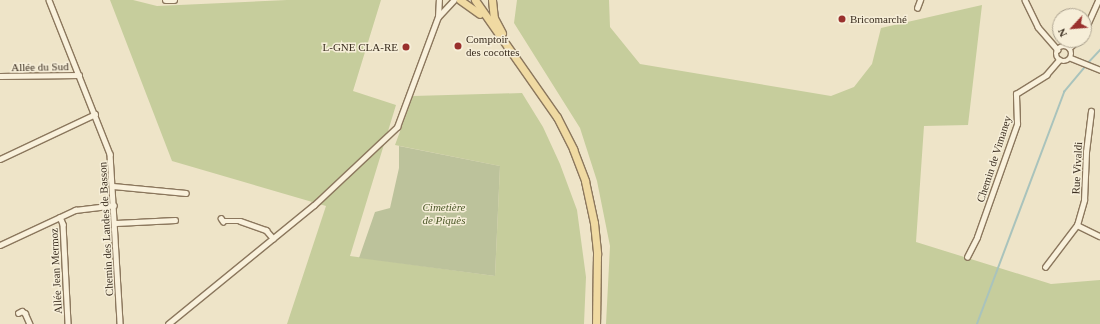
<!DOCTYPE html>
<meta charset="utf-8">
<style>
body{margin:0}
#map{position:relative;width:1100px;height:324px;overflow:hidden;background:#eee4c8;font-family:Georgia,serif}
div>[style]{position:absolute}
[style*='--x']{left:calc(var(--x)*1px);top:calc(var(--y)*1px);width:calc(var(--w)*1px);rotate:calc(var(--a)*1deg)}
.green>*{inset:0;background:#c6cd9c}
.cemetery>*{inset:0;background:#bcc29b}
.stream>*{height:1.5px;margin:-0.75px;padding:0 0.75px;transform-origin:0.75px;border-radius:0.75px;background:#a9c3bc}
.roads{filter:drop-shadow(1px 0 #8b775d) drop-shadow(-1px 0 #8b775d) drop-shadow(0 1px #8b775d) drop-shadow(0 -1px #8b775d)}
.minor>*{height:4.5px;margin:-2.25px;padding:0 2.25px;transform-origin:2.25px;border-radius:2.25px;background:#f9f1dc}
.minor>.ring{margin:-2.25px;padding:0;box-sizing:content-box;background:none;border:4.5px solid #f9f1dc;border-radius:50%}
.secondary>*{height:6px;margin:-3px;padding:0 3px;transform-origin:3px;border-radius:3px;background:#f9f1dc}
.primary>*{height:7px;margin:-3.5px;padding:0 3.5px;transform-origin:3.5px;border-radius:3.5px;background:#f0daa2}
.dots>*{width:11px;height:11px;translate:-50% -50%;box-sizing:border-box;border:2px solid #f6eed8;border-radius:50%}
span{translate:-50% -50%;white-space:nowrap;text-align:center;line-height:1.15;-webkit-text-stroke:3px #f6eed8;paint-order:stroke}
.poi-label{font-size:11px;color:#3b2e20}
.left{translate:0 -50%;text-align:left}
.right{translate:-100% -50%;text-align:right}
.street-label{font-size:11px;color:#3b2e20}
.park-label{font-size:11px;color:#4a5727;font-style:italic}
.north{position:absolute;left:1052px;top:8px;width:40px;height:40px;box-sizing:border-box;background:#f6eed8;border:1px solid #aba18e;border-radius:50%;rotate:244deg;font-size:11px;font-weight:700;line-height:16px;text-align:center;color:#3b2e20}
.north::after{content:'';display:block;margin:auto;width:14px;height:18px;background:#99302d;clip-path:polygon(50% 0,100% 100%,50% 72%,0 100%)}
</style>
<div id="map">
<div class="green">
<i style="clip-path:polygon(110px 0,133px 0,157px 6px,287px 0,381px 0,353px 91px,396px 105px,350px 256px,495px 276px,500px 166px,395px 145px,413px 96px,522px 93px,543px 127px,560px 164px,577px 210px,586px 277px,584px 324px,287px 324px,326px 206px,172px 161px)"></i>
<i style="clip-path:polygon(517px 0,609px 0,610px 27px,640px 64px,831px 96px,854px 87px,872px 64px,881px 28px,982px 5px,968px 125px,924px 126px,916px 242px,1051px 284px,1100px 280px,1100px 324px,606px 324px,610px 246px,597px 181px,580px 128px,514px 23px)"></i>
</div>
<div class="cemetery">
<i style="clip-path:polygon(399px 146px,500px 166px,495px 276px,359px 258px,375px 212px,390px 208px,399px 168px)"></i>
</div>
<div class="stream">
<i style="--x:1088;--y:63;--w:18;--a:-47"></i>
<i style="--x:977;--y:324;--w:248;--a:-69.4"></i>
<i style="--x:1064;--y:92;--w:34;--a:-50"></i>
</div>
<div class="roads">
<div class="minor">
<i style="--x:49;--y:0;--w:166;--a:68.4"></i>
<i style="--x:110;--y:154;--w:170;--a:86.6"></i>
<i style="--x:1025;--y:0;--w:30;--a:64"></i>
<i style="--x:1038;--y:27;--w:30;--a:49"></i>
<i style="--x:917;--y:8;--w:9;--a:-69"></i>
<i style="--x:438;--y:17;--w:23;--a:-47"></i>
<i style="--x:1084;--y:32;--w:35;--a:-66"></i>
<i class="ring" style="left:1056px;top:46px;width:11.5px;height:11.5px"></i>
<i style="--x:1069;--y:48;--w:12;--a:-42"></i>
<i style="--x:1071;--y:58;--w:31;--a:22"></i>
<i style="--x:0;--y:76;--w:79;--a:-0.7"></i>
<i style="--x:0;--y:159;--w:105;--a:-25.3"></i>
<i style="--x:113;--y:186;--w:73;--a:5.5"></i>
<i style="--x:60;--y:217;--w:8;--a:67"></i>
<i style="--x:63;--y:224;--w:100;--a:87.1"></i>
<i style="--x:221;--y:218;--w:4;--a:56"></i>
<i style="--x:223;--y:221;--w:17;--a:0"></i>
<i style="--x:240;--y:221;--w:28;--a:19"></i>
<i style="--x:266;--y:230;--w:11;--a:49"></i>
<i style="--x:116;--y:223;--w:59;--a:-2.9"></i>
<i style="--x:1077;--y:225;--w:25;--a:26"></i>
<i style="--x:0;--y:245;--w:83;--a:-25"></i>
<i style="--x:75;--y:210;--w:39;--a:-7"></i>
<i style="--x:967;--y:257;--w:22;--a:-63"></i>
<i style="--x:977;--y:237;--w:120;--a:-70.5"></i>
<i style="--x:1017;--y:124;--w:30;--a:-92"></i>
<i style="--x:1016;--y:94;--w:36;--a:-32"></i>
<i style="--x:1046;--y:75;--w:20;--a:-49"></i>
<i style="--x:1045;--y:267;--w:53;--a:-52.7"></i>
<i style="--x:1077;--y:225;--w:26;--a:-74"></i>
<i style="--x:1084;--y:200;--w:48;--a:-87.6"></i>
<i style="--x:1086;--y:152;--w:41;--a:-83"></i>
<i style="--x:18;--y:313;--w:4;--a:-27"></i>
<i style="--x:22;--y:311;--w:4;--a:34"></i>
<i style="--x:25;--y:313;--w:12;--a:66"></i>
<i style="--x:168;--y:324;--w:188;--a:-39.2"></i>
<i style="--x:314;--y:205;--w:114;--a:-43.2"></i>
<i style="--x:397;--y:127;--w:117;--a:-69.6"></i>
<i style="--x:438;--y:17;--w:17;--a:-87"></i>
</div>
<div class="secondary">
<i style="--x:166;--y:0;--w:8;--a:0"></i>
</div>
<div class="primary">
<i style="--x:460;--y:0;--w:24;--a:35"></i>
<i style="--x:475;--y:0;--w:143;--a:55"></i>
<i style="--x:557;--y:117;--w:36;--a:63"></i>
<i style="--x:573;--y:149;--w:34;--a:69"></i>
<i style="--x:585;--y:181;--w:43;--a:77.9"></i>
<i style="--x:594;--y:223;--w:31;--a:84"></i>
<i style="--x:597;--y:254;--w:70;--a:90.8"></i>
<i style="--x:492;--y:0;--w:18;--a:84"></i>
<i style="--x:494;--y:18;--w:17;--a:62"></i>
</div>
</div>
<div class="dots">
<i style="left:842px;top:19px;background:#99302d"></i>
<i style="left:458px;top:46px;background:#99302d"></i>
<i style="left:406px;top:47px;background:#99302d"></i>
</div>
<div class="poi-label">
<span class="left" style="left:850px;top:19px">Bricomarché</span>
<span class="left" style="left:466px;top:46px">Comptoir<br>des cocottes</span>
<span class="right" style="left:398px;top:47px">L-GNE CLA-RE</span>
</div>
<div class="street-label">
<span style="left:40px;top:67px;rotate:-1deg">Allée du Sud</span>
<span style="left:994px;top:159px;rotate:-72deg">Chemin de Vimaney</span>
<span style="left:1077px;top:168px;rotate:-87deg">Rue Vivaldi</span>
<span style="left:106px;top:229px;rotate:-93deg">Chemin des Landes de Basson</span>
<span style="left:56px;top:271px;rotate:-93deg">Allée Jean Mermoz</span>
</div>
<div class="park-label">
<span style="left:444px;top:214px">Cimetière<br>de Piquès</span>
</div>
<div class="north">N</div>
</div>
